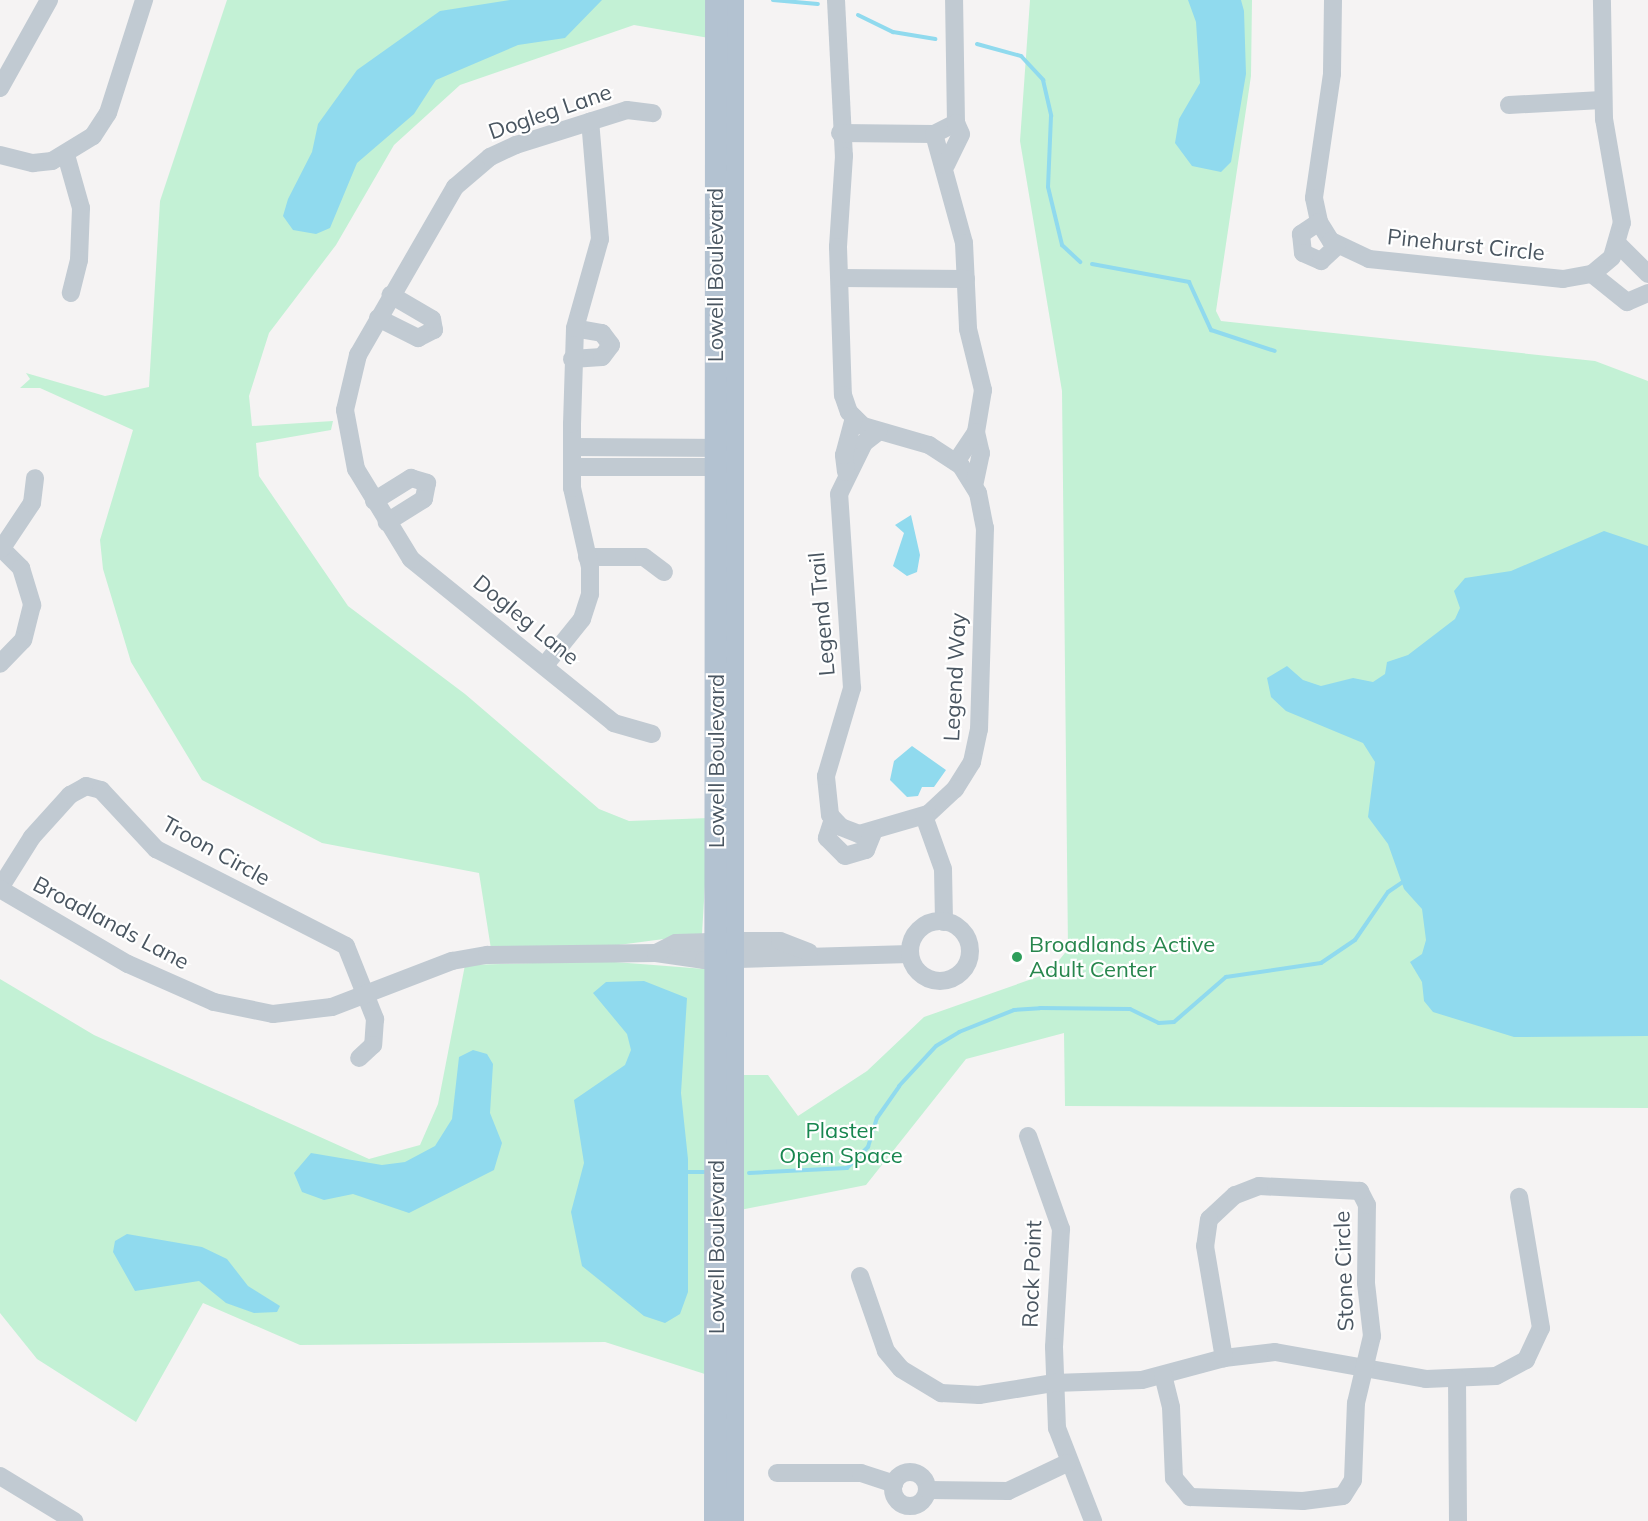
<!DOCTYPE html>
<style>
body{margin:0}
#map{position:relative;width:1648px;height:1521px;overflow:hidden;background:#f5f3f3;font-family:Mulish,sans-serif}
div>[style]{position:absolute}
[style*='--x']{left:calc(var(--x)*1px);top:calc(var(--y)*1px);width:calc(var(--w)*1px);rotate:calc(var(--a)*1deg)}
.green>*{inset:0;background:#c3f1d5}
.water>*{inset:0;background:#90daee}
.stream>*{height:4px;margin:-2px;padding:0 2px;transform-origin:2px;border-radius:2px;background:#90daee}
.minor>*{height:18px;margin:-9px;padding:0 9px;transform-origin:9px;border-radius:9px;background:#c1cad2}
.minor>.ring{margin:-9px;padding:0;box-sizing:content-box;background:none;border:18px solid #c1cad2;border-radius:50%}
.major>*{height:22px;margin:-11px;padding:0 11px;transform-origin:11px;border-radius:11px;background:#b3c2d1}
.dots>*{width:16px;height:16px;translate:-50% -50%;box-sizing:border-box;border:3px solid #fff;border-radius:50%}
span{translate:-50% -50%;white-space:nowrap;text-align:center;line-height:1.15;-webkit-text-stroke:4.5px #fff;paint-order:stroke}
.street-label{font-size:22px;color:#4a5661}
.leisure-label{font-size:22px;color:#27864d}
.left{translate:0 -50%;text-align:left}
.park-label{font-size:22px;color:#17864f}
</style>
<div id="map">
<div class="green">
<i style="clip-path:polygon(227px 0,709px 0,709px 38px,634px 25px,460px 85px,394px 145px,336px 245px,269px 333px,249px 396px,252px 426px,333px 421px,331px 430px,256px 443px,259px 476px,348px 606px,465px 694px,599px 809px,629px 821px,709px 818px,702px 934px,603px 947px,491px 949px,479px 873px,322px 843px,202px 780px,131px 662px,103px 569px,100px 540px,133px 430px,40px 388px,20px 388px,30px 379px,26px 373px,105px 396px,149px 387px,160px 201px)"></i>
<i style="clip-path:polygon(1030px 0,1252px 0,1251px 76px,1216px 311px,1221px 321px,1595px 361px,1648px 381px,1648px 1108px,1065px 1106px,1064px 1033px,966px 1059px,866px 1185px,740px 1210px,743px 1075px,768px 1075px,798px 1116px,867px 1071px,924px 1017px,1049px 973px,1068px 949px,1062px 391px,1020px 141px)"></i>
<i style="clip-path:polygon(602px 961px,705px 969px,711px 1376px,605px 1342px,300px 1345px,203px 1303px,136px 1422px,37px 1359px,0 1313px,0 979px,94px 1035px,369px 1159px,420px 1145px,438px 1104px,465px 965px)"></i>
</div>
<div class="water">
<i style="clip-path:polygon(510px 0,602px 0,565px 38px,518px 45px,436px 80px,414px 114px,357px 163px,330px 228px,316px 234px,293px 230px,283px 216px,288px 199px,312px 152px,318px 124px,357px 70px,440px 11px)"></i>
<i style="clip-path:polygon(1188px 0,1241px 0,1244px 11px,1246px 74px,1231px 162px,1221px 172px,1192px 166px,1175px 143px,1179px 119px,1200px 83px,1196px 22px)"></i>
<i style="clip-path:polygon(911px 515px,920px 555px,917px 572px,907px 576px,893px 566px,904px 533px,895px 525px)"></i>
<i style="clip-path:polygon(1604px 531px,1648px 546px,1648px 1036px,1514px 1037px,1433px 1012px,1424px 1001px,1422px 982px,1410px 962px,1422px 954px,1426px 940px,1422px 909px,1404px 889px,1388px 844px,1368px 817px,1375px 762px,1363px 743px,1286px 711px,1271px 697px,1267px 678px,1287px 666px,1303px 680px,1321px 686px,1353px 678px,1373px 682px,1385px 674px,1387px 662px,1408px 655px,1455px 619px,1460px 608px,1454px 591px,1465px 578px,1511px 571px)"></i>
<i style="clip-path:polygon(912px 746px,946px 770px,934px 787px,922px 787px,918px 796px,907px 797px,890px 780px,894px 761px)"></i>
<i style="clip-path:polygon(644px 981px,687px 998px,681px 1093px,688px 1159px,688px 1292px,680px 1314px,665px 1323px,644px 1316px,582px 1266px,571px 1212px,584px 1163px,574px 1100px,625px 1065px,631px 1050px,627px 1034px,593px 993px,606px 982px)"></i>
<i style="clip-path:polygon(473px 1050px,487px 1054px,493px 1064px,490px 1113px,502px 1143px,494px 1170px,409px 1213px,353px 1194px,324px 1200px,302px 1192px,294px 1173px,311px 1153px,382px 1165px,405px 1162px,435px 1146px,452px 1119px,459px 1057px)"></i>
<i style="clip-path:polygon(127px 1234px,202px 1247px,227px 1259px,248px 1286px,280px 1306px,277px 1312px,254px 1313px,226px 1303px,199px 1281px,135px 1291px,113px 1252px,115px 1241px)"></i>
</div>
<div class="stream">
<i style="--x:773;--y:0;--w:45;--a:5.1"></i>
<i style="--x:858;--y:15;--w:39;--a:26"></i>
<i style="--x:893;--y:32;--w:43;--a:9.5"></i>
<i style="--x:977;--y:44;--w:46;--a:15.3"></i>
<i style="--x:1021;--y:56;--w:33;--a:47"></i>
<i style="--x:1043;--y:80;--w:37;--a:77"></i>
<i style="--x:1051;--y:116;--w:71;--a:92.4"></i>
<i style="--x:1048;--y:187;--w:60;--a:76.4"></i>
<i style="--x:1062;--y:245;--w:25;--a:43"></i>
<i style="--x:1092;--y:264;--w:99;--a:10.5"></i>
<i style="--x:1189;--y:282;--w:53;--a:65.4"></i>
<i style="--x:1211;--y:330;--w:67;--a:18.2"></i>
<i style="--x:688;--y:1172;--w:16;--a:0"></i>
<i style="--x:749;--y:1173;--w:98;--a:-2.9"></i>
<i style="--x:847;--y:1168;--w:30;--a:-45"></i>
<i style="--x:868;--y:1147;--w:30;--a:-73"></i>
<i style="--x:877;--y:1118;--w:39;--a:-55"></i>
<i style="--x:899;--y:1086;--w:54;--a:-47.2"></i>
<i style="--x:936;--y:1046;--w:27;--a:-31"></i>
<i style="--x:959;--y:1032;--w:59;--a:-21.8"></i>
<i style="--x:1014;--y:1010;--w:26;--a:-4"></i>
<i style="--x:1040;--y:1008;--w:90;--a:0.6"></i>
<i style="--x:1130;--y:1009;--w:32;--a:26"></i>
<i style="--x:1159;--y:1023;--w:15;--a:-4"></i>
<i style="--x:1174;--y:1022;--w:69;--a:-40.9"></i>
<i style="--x:1226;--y:977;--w:96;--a:-8.4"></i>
<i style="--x:1321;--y:963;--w:41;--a:-34.1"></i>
<i style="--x:1355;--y:940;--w:58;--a:-55.5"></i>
<i style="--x:1388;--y:892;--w:18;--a:-34"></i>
</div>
<div class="minor">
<i style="--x:836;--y:0;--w:156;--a:87.1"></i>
<i style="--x:844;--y:156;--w:91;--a:93.8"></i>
<i style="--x:838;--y:247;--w:148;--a:88.1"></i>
<i style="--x:843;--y:395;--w:18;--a:71"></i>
<i style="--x:849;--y:412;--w:20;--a:45"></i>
<i style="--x:863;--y:426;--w:69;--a:16.1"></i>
<i style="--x:929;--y:445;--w:38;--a:33"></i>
<i style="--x:961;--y:466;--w:32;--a:58"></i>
<i style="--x:978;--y:493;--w:36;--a:79"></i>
<i style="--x:985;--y:528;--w:201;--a:91.7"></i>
<i style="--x:979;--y:729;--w:34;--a:102"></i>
<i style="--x:972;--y:762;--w:32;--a:122"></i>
<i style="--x:955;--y:789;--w:37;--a:137"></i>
<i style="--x:928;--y:814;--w:72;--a:163.8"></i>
<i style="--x:859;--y:834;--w:19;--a:-159"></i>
<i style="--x:841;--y:827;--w:16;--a:-133"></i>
<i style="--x:830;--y:815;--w:39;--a:-96"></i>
<i style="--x:826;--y:776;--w:92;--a:-73.5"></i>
<i style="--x:852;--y:688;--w:194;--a:-93.8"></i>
<i style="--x:839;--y:494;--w:57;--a:-63.9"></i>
<i style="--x:864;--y:443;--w:18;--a:-38"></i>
<i style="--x:1333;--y:0;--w:74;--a:90.8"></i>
<i style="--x:1332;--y:74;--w:125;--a:98.3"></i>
<i style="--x:1314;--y:198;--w:25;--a:78"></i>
<i style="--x:1319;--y:222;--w:22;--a:58"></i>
<i style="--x:1331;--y:241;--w:42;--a:25.3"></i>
<i style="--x:1369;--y:259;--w:195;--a:5.9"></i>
<i style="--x:1563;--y:279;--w:29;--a:-10"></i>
<i style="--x:1592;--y:274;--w:45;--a:38.7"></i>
<i style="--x:1627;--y:302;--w:23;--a:-23"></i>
<i style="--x:0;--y:88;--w:101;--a:-60.9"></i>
<i style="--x:1509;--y:105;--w:93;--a:-3.1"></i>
<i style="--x:840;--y:133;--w:94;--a:0.6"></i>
<i style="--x:934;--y:134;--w:25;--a:-27"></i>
<i style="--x:956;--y:123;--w:123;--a:-90.9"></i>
<i style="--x:934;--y:134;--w:113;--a:74.6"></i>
<i style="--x:964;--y:243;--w:86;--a:87.3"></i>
<i style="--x:968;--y:329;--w:63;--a:76.2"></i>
<i style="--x:983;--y:390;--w:43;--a:99.5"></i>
<i style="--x:0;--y:155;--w:34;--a:14"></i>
<i style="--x:33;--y:163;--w:19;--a:-6"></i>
<i style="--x:52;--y:161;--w:48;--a:-31.4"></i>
<i style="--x:93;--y:136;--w:27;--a:-57"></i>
<i style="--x:108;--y:113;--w:119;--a:-72.3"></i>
<i style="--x:66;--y:155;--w:55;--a:74.2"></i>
<i style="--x:81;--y:208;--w:52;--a:92.2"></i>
<i style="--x:79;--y:260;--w:34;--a:104"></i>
<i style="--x:946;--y:165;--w:34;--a:-64"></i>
<i style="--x:961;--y:134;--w:12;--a:-114"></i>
<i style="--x:1319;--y:222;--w:22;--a:146"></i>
<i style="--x:1301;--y:234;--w:19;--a:84"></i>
<i style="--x:1303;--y:253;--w:20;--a:24"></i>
<i style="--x:1321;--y:261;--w:22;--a:-43"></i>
<i style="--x:1619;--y:245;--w:41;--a:45"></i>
<i style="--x:1592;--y:274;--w:26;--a:-40"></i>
<i style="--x:1612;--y:257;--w:35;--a:-74"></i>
<i style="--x:1622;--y:223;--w:106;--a:-99.8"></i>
<i style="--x:1604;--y:119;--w:119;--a:-91"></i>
<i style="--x:840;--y:278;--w:126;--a:0.5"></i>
<i style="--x:378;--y:318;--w:45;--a:26.6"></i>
<i style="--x:418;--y:338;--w:18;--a:-27"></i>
<i style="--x:434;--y:330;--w:11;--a:-100"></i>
<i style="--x:432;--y:319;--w:48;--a:-149.7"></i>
<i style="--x:572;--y:359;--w:30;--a:-4"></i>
<i style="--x:602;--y:357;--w:15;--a:-53"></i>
<i style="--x:611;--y:345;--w:15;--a:-127"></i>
<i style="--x:602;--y:333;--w:27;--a:-170"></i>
<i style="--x:573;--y:447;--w:155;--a:0.4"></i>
<i style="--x:956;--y:462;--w:36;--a:-56"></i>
<i style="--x:976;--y:432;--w:22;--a:77"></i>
<i style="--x:981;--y:453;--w:33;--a:102"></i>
<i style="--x:573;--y:467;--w:154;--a:0"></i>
<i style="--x:846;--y:472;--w:17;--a:-97"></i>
<i style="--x:844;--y:455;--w:39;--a:-75"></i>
<i style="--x:374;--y:501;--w:44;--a:-31.9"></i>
<i style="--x:411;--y:478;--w:17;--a:17"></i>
<i style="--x:427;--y:483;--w:16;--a:101"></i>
<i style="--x:424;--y:499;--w:44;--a:148.1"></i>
<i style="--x:0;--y:547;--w:30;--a:45"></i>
<i style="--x:21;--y:568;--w:39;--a:73"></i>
<i style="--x:32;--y:605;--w:36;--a:104"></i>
<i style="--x:23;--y:640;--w:33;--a:134"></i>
<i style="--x:2;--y:548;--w:54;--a:-56.3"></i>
<i style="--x:32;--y:503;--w:25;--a:-83"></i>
<i style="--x:587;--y:557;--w:57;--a:0"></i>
<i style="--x:644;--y:557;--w:25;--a:37"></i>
<i style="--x:545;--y:665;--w:59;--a:-51.2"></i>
<i style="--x:582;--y:619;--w:26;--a:-72"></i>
<i style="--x:590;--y:594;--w:27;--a:-90"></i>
<i style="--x:590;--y:567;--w:81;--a:-102.8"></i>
<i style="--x:572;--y:488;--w:64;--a:-90"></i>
<i style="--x:572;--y:424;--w:96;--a:-88.2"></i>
<i style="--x:575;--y:328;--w:92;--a:-74.3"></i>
<i style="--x:600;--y:239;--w:118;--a:-94.8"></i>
<i style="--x:652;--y:734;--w:40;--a:-164"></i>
<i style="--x:614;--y:723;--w:261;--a:-141.1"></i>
<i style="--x:411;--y:559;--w:105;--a:-121.4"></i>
<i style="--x:356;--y:469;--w:60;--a:-100.6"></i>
<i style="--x:345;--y:410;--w:57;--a:-76.7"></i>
<i style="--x:358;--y:355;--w:194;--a:-60"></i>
<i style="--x:455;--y:187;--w:46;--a:-40.6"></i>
<i style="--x:490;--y:157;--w:29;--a:-25"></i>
<i style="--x:516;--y:145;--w:116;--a:-17.5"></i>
<i style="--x:627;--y:110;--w:26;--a:7"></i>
<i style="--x:924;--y:816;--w:56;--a:70.3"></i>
<i style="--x:943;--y:869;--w:53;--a:88.9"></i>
<i style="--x:833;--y:819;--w:20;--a:108"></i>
<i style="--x:827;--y:838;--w:25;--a:45"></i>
<i style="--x:845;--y:856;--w:22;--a:-16"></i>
<i style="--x:866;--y:850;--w:18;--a:-68"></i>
<i style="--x:0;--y:888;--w:60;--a:-57.9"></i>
<i style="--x:32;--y:837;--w:57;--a:-47.9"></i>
<i style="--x:70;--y:795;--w:18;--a:-29"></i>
<i style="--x:86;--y:786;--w:16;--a:15"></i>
<i style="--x:101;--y:790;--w:81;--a:47"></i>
<i style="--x:156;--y:849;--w:213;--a:27"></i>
<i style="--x:346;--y:946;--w:79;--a:68.3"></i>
<i style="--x:375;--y:1019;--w:26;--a:94"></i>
<i style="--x:373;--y:1045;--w:19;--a:137"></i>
<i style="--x:0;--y:889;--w:148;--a:30.4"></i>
<i style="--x:128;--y:964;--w:94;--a:23.8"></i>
<i style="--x:214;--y:1002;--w:60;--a:11.5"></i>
<i style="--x:273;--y:1014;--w:59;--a:-6.8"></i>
<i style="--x:332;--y:1007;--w:129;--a:-21"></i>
<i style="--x:452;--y:961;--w:36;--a:-10"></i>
<i style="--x:487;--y:955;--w:169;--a:-0.7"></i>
<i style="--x:656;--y:953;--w:49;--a:8.3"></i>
<i style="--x:704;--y:960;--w:206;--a:-1.7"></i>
<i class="ring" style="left:910px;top:921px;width:42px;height:42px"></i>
<i style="--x:656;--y:953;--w:22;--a:-27"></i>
<i style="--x:676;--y:943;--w:69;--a:-1.7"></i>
<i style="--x:745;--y:941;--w:35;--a:0"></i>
<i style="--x:780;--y:941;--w:31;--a:21"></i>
<i style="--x:1028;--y:1136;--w:99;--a:70.5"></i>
<i style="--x:1061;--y:1229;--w:118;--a:93.4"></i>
<i style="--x:1054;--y:1347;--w:81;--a:87.9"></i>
<i style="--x:1057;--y:1428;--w:100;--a:68.8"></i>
<i style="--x:860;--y:1276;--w:79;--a:70.9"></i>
<i style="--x:886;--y:1351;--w:23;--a:50"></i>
<i style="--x:901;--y:1369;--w:47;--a:31"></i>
<i style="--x:941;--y:1393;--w:38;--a:3"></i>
<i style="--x:979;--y:1395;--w:76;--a:-9.1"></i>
<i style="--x:1054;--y:1383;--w:88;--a:-2"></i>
<i style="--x:1142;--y:1380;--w:85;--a:-15"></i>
<i style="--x:1224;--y:1358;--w:51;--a:-6.7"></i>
<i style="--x:1275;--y:1352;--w:153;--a:10.1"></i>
<i style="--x:1426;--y:1379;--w:70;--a:-2.5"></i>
<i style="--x:1496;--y:1376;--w:34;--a:-28"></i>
<i style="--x:1526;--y:1360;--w:35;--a:-65"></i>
<i style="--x:1541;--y:1328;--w:133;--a:-99.5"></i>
<i style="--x:1163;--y:1375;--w:33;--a:76"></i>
<i style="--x:1171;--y:1407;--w:71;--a:87.6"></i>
<i style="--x:1174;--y:1478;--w:25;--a:50"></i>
<i style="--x:1190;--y:1497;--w:113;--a:2"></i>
<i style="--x:1303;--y:1501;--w:40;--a:-7.1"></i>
<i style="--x:1343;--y:1496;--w:19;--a:-58"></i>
<i style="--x:1353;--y:1480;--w:77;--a:-87.8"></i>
<i style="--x:1356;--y:1403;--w:69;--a:-76.6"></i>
<i style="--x:1372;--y:1336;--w:53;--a:-96.5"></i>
<i style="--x:1366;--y:1283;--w:78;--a:-89.3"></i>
<i style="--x:1367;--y:1205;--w:16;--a:-117"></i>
<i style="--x:1360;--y:1191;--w:101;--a:-177.2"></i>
<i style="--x:1259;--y:1186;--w:26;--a:159"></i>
<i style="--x:1235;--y:1195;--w:35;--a:137"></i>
<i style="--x:1209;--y:1219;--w:27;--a:98"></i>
<i style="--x:1205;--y:1246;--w:114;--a:80.4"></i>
<i style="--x:1457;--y:1378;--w:143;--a:89.6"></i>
<i class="ring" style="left:893px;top:1472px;width:16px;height:16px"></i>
<i style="--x:777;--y:1473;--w:84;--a:0"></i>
<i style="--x:861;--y:1473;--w:35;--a:18"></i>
<i style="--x:0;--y:1476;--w:87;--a:31.3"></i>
<i style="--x:928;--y:1490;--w:80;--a:0.7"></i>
<i style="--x:1008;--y:1491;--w:65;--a:-25.4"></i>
</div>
<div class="major">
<i style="--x:733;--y:0;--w:1521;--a:90"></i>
<i style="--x:715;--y:1521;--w:1521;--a:-89.96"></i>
</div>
<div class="dots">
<i style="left:1017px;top:957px;background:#2e9e5b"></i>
</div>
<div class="street-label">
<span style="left:550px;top:112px;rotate:-19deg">Dogleg Lane</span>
<span style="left:1466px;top:245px;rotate:6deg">Pinehurst Circle</span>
<span style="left:716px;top:275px;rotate:-90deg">Lowell Boulevard</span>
<span style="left:822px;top:614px;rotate:-95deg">Legend Trail</span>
<span style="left:526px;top:620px;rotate:39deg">Dogleg Lane</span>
<span style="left:955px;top:677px;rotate:-87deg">Legend Way</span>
<span style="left:717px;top:761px;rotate:-90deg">Lowell Boulevard</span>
<span style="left:216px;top:851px;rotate:29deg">Troon Circle</span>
<span style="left:111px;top:923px;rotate:28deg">Broadlands Lane</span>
<span style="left:717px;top:1247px;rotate:-90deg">Lowell Boulevard</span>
<span style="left:1344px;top:1271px;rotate:-92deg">Stone Circle</span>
<span style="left:1032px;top:1274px;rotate:-88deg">Rock Point</span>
</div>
<div class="leisure-label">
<span class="left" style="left:1029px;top:957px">Broadlands Active<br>Adult Center</span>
</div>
<div class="park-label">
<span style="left:841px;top:1143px">Plaster<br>Open Space</span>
</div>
</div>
